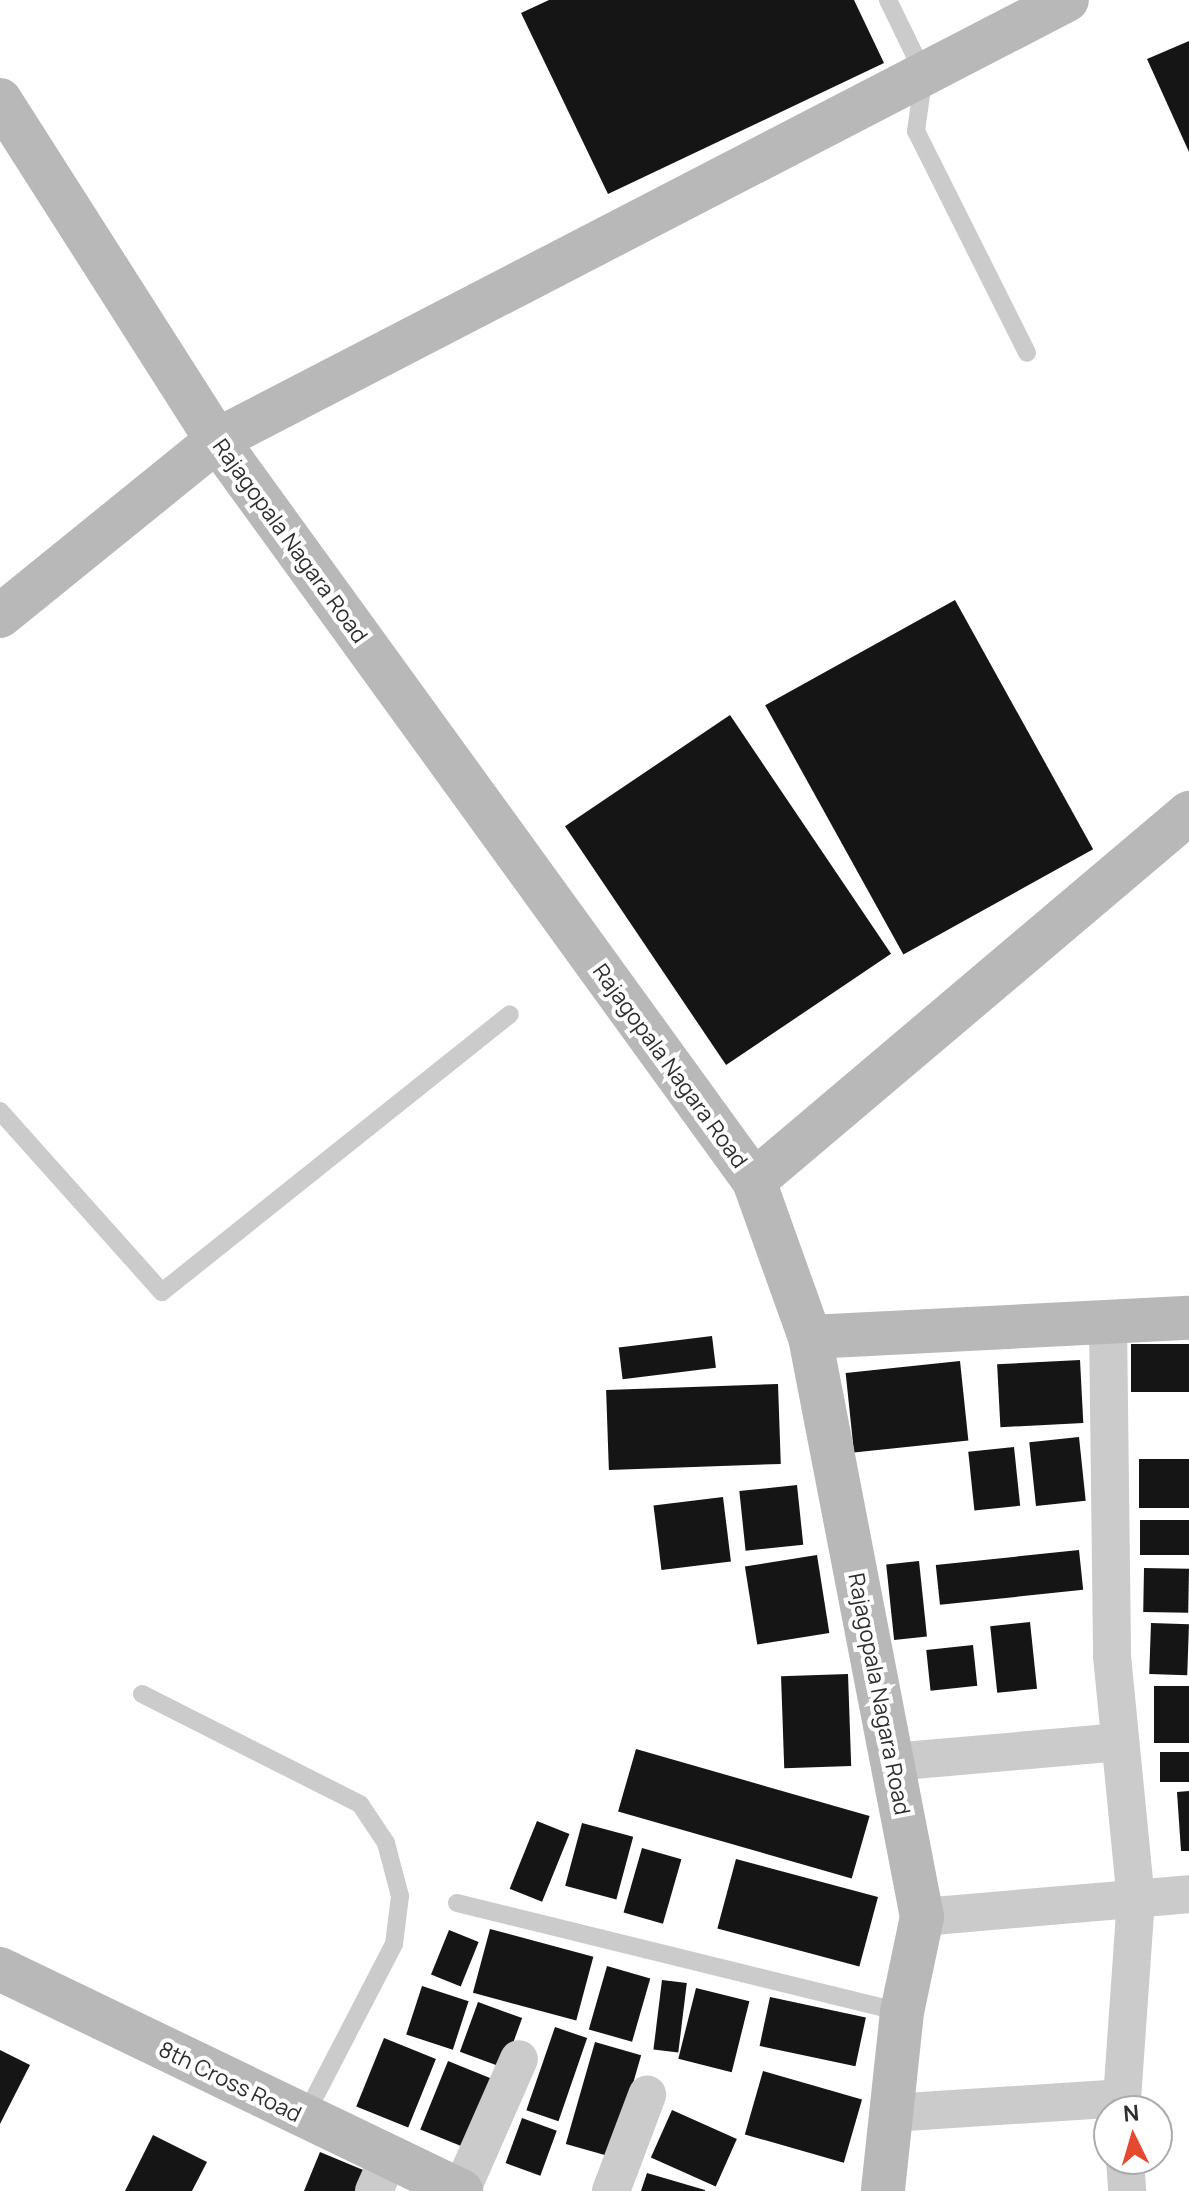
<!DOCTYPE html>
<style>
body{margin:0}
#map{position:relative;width:1189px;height:2191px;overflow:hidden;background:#fff;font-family:Manrope,sans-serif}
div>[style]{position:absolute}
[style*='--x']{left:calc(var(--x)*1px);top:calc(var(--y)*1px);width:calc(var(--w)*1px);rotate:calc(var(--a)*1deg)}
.building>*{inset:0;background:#151515;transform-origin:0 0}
.lane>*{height:18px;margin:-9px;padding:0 9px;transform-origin:9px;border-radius:9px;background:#cbcbcb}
.street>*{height:38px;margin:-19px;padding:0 19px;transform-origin:19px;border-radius:19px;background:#cbcbcb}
.secondary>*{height:44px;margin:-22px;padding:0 22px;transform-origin:22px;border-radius:22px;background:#b8b8b8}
span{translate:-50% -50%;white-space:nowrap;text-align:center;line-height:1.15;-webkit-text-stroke:8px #fff;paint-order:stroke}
.street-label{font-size:22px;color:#2e2e2e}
.north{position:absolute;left:1093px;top:2095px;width:80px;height:80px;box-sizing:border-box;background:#fff;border:2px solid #ababab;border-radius:50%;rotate:355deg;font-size:22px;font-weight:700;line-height:32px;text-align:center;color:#2e2e2e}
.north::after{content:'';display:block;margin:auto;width:28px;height:36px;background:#e54930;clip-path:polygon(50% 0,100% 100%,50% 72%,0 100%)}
</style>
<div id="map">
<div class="building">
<i style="clip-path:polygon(549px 0,854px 0,884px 63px,608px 194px,521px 13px)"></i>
<i style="clip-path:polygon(1189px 41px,1189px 152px,1147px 59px)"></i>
<i style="left:955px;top:600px;width:285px;height:217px;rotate:61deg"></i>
<i style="left:730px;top:715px;width:288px;height:199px;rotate:56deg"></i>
<i style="left:712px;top:1336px;width:32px;height:94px;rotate:83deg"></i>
<i style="left:1189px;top:1344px;width:48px;height:58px;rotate:90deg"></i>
<i style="left:1080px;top:1360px;width:63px;height:83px;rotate:87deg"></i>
<i style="left:960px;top:1361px;width:80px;height:115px;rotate:84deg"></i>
<i style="left:778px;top:1384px;width:80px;height:172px;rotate:88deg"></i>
<i style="left:1079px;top:1437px;width:64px;height:50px;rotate:84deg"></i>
<i style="left:1014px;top:1447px;width:59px;height:46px;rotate:84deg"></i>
<i style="left:1189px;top:1459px;width:49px;height:50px;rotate:90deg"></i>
<i style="left:797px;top:1485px;width:60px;height:58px;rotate:84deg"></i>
<i style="left:723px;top:1497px;width:65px;height:70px;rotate:83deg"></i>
<i style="left:1189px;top:1520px;width:35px;height:49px;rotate:90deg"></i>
<i style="left:1079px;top:1550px;width:40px;height:144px;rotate:84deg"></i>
<i style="left:817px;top:1555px;width:79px;height:73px;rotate:81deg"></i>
<i style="left:919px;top:1561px;width:76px;height:33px;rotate:84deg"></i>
<i style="left:1144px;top:1568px;width:45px;height:44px;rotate:1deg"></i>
<i style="left:1030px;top:1622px;width:67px;height:40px;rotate:84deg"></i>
<i style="left:1151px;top:1623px;width:38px;height:51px;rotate:2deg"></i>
<i style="left:973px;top:1645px;width:41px;height:47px;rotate:84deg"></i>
<i style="left:848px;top:1674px;width:92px;height:67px;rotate:88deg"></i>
<i style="left:1189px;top:1686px;width:57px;height:35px;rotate:90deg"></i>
<i style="left:636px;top:1749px;width:243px;height:65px;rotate:16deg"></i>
<i style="left:1189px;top:1752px;width:30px;height:29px;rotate:90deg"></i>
<i style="clip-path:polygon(1189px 1791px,1189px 1851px,1181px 1851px,1177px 1792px)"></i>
<i style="left:537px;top:1821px;width:35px;height:73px;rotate:22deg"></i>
<i style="left:582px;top:1823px;width:53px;height:65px;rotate:15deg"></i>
<i style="left:642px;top:1848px;width:41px;height:67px;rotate:16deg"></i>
<i style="left:736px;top:1859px;width:147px;height:72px;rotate:15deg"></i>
<i style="left:490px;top:1929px;width:107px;height:66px;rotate:15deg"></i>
<i style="left:449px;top:1930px;width:32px;height:48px;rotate:22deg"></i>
<i style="left:607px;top:1966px;width:45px;height:66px;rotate:16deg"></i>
<i style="left:662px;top:1980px;width:25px;height:70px;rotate:7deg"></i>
<i style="left:422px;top:1986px;width:49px;height:51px;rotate:18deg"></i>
<i style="left:696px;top:1988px;width:55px;height:73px;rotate:14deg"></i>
<i style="left:770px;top:1997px;width:98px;height:50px;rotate:12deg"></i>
<i style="left:478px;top:2002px;width:47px;height:53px;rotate:20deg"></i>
<i style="left:555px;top:2027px;width:34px;height:88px;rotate:19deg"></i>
<i style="left:384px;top:2038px;width:56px;height:74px;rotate:22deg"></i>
<i style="left:595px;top:2042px;width:48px;height:106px;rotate:16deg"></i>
<i style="clip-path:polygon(0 2050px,30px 2065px,0 2124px)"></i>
<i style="left:448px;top:2061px;width:50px;height:74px;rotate:22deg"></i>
<i style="left:763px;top:2071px;width:103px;height:66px;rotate:16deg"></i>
<i style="left:672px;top:2110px;width:71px;height:52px;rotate:24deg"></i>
<i style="left:522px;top:2118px;width:37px;height:48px;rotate:20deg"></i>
<i style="clip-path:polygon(153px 2135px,207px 2162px,192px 2191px,125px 2191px)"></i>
<i style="clip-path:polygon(320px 2152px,368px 2172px,361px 2191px,304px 2191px)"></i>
<i style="clip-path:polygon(647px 2173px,705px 2190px,705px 2191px,641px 2191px)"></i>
</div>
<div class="lane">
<i style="--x:888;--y:0;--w:82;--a:64.1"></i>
<i style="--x:924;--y:74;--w:58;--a:98"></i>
<i style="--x:916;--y:131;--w:248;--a:63.4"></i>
<i style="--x:0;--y:1111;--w:243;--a:48.2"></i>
<i style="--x:162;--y:1292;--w:445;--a:-38.6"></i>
<i style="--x:142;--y:1694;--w:244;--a:26.8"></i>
<i style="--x:360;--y:1804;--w:47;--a:56.3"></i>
<i style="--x:386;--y:1843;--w:55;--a:75.2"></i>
<i style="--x:400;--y:1896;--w:48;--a:97.1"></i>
<i style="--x:394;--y:1944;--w:194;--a:117.4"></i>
<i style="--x:457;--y:1903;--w:458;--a:13.8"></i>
</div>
<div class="street">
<i style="--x:1108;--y:1322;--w:334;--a:89.3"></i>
<i style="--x:1112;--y:1656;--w:244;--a:84.4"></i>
<i style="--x:1136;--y:1899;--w:213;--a:94"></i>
<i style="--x:892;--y:1762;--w:229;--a:-5"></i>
<i style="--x:922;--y:1917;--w:268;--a:-4.9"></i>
<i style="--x:891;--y:2113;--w:229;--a:-3.7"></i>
<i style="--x:1125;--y:2159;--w:32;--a:86"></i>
<i style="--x:374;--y:2191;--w:36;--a:-66"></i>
<i style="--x:461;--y:2191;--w:144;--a:-66.3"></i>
<i style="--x:611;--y:2191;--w:103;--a:-69.4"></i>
</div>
<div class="secondary">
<i style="--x:0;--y:100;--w:403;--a:57.5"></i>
<i style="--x:217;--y:440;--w:915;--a:54.07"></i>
<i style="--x:754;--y:1181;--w:166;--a:70.3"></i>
<i style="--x:810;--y:1337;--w:591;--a:79.07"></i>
<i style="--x:922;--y:1917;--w:97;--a:101.9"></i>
<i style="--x:902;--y:2012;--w:180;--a:96.1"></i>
<i style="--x:0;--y:616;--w:279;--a:-39"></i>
<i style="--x:217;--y:440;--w:957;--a:-27.37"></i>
<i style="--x:754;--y:1181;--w:570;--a:-40.23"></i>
<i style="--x:810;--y:1337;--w:379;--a:-2.9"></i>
<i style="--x:0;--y:1969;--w:512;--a:25.71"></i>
</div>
<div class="street-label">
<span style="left:290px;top:541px;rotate:54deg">Rajagopala Nagara Road</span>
<span style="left:670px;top:1066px;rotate:54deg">Rajagopala Nagara Road</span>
<span style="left:879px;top:1694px;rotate:79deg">Rajagopala Nagara Road</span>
<span style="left:230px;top:2082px;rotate:26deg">8th Cross Road</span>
</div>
<div class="north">N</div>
</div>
